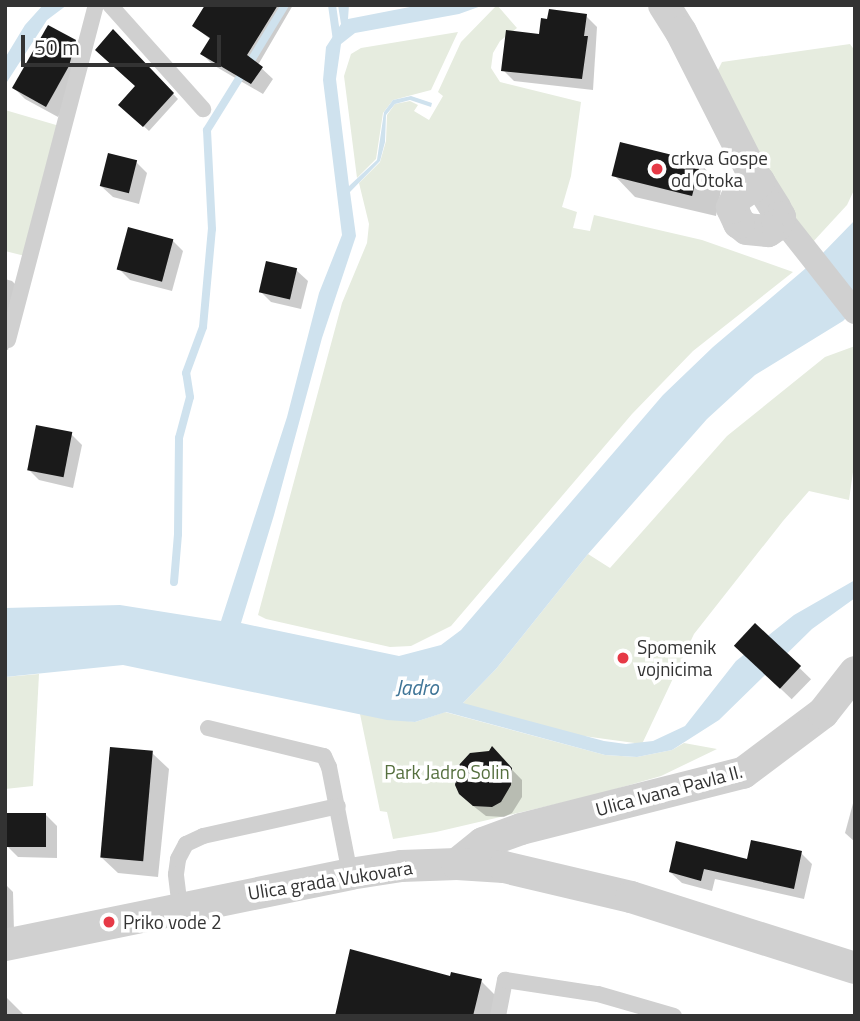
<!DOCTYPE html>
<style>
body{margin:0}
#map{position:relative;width:860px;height:1021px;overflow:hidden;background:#fff;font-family:"Titillium Web",sans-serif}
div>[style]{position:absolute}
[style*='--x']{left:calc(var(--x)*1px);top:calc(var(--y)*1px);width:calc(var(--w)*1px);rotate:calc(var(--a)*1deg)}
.green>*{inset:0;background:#e6ecdf}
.water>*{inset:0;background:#cfe2ee}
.shadow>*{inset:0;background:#0003;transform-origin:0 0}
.stream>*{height:8px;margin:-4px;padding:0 4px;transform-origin:4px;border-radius:4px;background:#cfe2ee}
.building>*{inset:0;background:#1a1a1a;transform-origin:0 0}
.service>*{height:16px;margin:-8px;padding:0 8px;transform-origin:8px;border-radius:8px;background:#d0d0d0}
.pedestrian>*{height:24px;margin:-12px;padding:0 12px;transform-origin:12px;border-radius:12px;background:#d0d0d0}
.minor>*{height:32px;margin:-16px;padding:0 16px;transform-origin:16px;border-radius:16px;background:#d0d0d0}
.dots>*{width:19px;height:19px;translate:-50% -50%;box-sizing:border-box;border:4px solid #fff;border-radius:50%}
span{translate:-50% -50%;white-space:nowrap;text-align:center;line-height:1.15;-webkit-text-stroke:7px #fff;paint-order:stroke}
.poi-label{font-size:19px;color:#333}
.left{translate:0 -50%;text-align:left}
.park-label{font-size:19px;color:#56703f}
.street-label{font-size:19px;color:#333}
.water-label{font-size:21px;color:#3f7597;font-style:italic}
.frame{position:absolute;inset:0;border:7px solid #333;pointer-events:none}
.scale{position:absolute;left:21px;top:35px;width:200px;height:32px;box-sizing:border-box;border:4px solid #333;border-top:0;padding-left:9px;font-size:21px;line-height:24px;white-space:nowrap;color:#333;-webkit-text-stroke:5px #fff;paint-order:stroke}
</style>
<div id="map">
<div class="green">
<i style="clip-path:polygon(497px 5px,517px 28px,500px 41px,493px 53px,491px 68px,500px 82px,581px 102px,571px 176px,562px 207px,577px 212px,573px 228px,590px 231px,594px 215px,702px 240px,793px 272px,693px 351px,632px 414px,451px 626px,411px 646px,390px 647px,266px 619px,258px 615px,342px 303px,367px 243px,369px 224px,359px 183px,380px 162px,386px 141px,387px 115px,395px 104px,410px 101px,418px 105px,414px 111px,429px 120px,443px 96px,438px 92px,461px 42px)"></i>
<i style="clip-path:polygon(458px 32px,431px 90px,393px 100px,383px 113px,376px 159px,357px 178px,344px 76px,351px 54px,361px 48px)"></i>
<i style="clip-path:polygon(850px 44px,855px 51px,855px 188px,847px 205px,811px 244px,713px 80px,722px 62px)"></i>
<i style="clip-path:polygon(5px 110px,63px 127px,29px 257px,5px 251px)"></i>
<i style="clip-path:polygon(855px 346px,855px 458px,849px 500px,809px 491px,783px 521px,694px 634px,642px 744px,576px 735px,462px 704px,496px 669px,588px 554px,610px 568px,727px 436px,825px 357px)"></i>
<i style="clip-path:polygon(39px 674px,33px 786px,5px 789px,5px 677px)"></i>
<i style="clip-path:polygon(445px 712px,605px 755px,637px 757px,672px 750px,684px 743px,717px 749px,661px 776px,591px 796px,436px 832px,393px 839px,387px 812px,380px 811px,360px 714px,415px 722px)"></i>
</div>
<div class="water">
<i style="clip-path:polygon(43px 5px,67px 5px,47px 20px,5px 85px,5px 58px,25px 25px)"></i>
<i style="clip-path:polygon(338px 5px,349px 5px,348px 19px,420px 5px,484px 5px,459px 14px,355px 33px,341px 44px,336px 79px,349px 186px,377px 160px,384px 112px,393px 100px,411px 96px,432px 103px,431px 107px,410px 100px,395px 104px,386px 115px,385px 142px,380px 161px,350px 192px,356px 236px,322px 338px,274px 515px,241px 623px,399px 656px,441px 645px,461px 630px,663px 395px,713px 347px,819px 257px,855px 220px,855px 309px,843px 321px,755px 375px,707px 419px,588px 554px,496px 669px,463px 703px,604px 741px,626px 744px,653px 741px,685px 726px,736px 661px,794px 615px,855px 580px,855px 598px,812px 629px,719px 720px,672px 750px,637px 757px,605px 755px,446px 712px,415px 722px,387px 720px,123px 665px,5px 677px,5px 608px,120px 605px,221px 621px,287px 417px,319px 293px,342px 235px,323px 80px,326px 47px,341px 24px)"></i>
</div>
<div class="shadow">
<i style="clip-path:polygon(223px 5px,293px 5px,258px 65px,273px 79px,263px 94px,213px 65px,202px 54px,211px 40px,194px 26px)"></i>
<i style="clip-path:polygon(586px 16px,597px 27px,593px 90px,514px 81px,503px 70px,540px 36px)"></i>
<i style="clip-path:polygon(113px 31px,178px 99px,149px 131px,121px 105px,138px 86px)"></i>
<i style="clip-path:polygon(75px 41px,86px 53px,80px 78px,58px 117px,25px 99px,14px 88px)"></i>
<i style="clip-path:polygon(136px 162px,147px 173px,139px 204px,113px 197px,101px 186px)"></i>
<i style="clip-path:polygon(700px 164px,722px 185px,716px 216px,635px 197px,614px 175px)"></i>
<i style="clip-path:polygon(172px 240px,183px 251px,172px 291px,130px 280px,119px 269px)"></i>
<i style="clip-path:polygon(296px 270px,308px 281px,301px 309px,271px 302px,260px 291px)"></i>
<i style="clip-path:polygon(5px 279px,12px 281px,23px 292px,8px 350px,5px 349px)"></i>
<i style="clip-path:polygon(71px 434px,82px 445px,73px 488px,39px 480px,28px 469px)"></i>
<i style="left:755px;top:625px;width:78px;height:28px;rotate:44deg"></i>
<i style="clip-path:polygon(492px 749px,522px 780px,522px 797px,512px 813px,504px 817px,486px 816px,472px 805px)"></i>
<i style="clip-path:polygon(152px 753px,169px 769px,158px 877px,118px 873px,101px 857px)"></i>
<i style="clip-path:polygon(855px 796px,855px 842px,845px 833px)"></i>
<i style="clip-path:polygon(46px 815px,57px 826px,57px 858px,18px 857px,7px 846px)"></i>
<i style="clip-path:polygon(801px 853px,812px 864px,804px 899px,715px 879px,712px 891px,682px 883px,670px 872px)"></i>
<i style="clip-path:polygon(5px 884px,13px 892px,14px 932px,5px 932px)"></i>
<i style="clip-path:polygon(352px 951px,451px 978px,481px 981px,502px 1002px,499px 1016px,335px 1016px)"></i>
<i style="clip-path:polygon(5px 996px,24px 1015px,24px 1016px,5px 1016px)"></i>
</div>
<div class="stream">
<i style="--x:332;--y:5;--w:36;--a:82"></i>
<i style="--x:252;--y:59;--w:63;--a:-58.6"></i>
<i style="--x:174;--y:582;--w:48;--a:-85.2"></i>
<i style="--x:178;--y:534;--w:96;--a:-89.4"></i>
<i style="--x:179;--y:438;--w:42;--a:-75"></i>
<i style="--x:190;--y:397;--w:24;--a:-99"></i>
<i style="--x:186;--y:373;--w:49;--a:-69.7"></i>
<i style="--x:203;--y:327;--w:98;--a:-84.8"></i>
<i style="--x:212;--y:229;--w:99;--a:-92.9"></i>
<i style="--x:207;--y:130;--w:62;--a:-58.1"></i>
</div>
<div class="building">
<i style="clip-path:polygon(205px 5px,278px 5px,247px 55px,263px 67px,251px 84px,200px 54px,210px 38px,192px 26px)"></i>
<i style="clip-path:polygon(549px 9px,587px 14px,584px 36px,588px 36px,582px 79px,501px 71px,506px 30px,539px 34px,541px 18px,547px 19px)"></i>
<i style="clip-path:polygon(48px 25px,76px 40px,69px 66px,46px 107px,12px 88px)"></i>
<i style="clip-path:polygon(113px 29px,174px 93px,143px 127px,118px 105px,135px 86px,95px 50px)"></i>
<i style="left:620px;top:142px;width:83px;height:35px;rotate:14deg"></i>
<i style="left:108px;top:153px;width:30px;height:34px;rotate:14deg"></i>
<i style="left:128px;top:227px;width:47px;height:44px;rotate:15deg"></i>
<i style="left:266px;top:261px;width:32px;height:32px;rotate:13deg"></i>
<i style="left:36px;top:425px;width:37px;height:46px;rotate:11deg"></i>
<i style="left:755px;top:623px;width:63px;height:31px;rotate:43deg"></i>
<i style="clip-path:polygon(492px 746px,512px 768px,511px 785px,501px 802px,492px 807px,473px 806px,459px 794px,455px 785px,458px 766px,470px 753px,489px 751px)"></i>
<i style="left:110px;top:747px;width:43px;height:111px;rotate:5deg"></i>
<i style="left:5px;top:813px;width:41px;height:34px"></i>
<i style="clip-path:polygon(751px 840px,802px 851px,794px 889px,704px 869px,701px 881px,669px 872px,676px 841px,747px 859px)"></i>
<i style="clip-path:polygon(350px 949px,450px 976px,451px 972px,482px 979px,473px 1016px,335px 1016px)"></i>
</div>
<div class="service">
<i style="--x:110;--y:5;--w:140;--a:48.2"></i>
<i style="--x:8;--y:340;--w:346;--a:-75.3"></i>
<i style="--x:208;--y:728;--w:119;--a:13.6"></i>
<i style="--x:324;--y:756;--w:12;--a:66"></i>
<i style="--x:329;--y:767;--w:109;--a:78.9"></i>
<i style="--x:180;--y:908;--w:34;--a:-97"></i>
<i style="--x:176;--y:874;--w:15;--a:-82"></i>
<i style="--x:178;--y:859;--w:17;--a:-62"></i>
<i style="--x:186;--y:844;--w:19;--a:-25"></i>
<i style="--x:203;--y:836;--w:138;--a:-12.5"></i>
<i style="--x:498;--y:1016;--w:37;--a:-79"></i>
<i style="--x:505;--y:980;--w:94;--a:8.6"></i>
<i style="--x:598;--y:994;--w:79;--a:16.1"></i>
</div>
<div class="pedestrian">
<i style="--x:780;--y:217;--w:121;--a:51.7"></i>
</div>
<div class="minor">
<i style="--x:664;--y:5;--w:32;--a:58"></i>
<i style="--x:681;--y:32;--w:159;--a:63.1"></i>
<i style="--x:753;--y:174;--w:10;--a:53"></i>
<i style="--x:759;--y:182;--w:31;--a:58"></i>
<i style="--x:775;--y:208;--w:10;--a:61"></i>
<i style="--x:780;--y:217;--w:9;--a:111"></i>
<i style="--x:777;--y:225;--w:11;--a:146"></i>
<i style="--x:768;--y:231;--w:21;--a:-175"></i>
<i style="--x:747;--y:229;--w:10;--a:-143"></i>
<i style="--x:739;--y:223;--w:17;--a:-115"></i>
<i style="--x:732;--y:208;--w:12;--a:-66"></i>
<i style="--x:737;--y:197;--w:27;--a:-34"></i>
<i style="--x:457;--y:864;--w:33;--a:-39"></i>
<i style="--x:483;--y:843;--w:40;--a:-20.2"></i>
<i style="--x:521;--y:829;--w:229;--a:-14.2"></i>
<i style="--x:743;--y:773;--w:100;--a:-36.9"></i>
<i style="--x:823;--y:713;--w:52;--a:-52"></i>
<i style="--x:5;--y:945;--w:352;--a:-11.6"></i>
<i style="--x:350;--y:874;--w:52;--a:-8.9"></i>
<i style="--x:401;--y:866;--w:56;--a:-2"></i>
<i style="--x:457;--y:864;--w:47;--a:3.7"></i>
<i style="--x:504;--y:867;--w:130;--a:13.3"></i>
<i style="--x:631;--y:897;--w:235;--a:17.6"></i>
</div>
<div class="dots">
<i style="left:657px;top:169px;background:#e63946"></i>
<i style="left:623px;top:658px;background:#e63946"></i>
<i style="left:109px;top:922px;background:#e63946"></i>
</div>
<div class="poi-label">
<span class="left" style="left:671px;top:169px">crkva Gospe<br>od Otoka</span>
<span class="left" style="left:637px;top:658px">Spomenik<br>vojnicima</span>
<span class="left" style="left:123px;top:922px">Priko vode 2</span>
</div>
<div class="park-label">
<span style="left:447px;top:772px">Park Jadro Solin</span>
</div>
<div class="street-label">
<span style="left:669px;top:790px;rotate:-15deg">Ulica Ivana Pavla II.</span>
<span style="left:330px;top:880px;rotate:-9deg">Ulica grada Vukovara</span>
</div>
<div class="water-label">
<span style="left:417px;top:687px">Jadro</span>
</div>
<div class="frame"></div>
<div class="scale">50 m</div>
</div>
